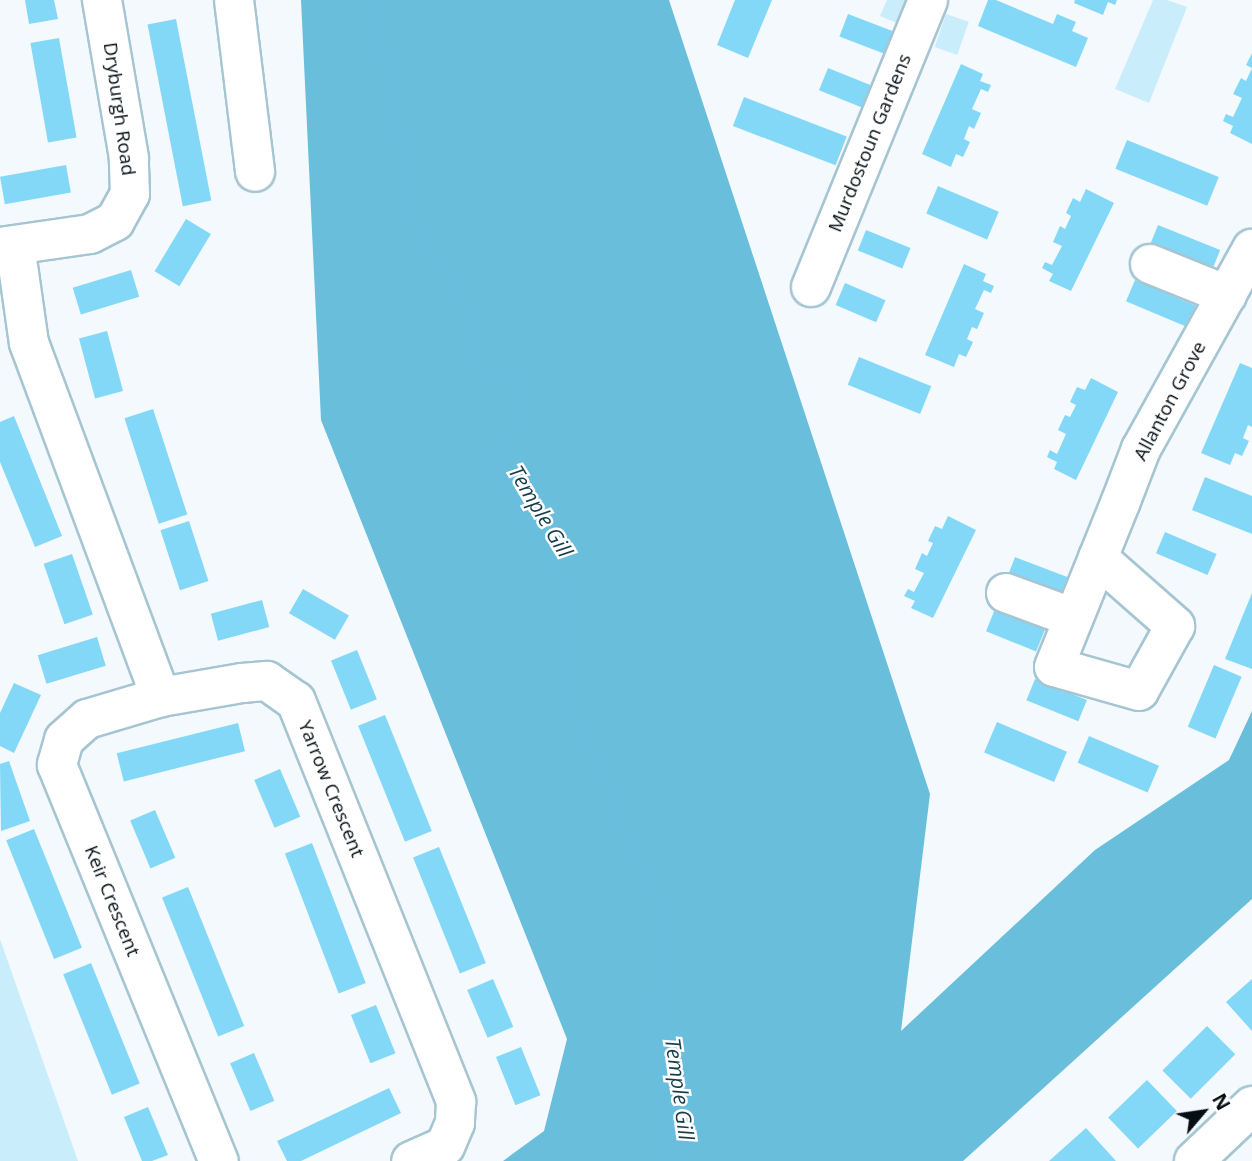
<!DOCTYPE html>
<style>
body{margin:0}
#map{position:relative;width:1252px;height:1161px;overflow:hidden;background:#f3f9fc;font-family:"Open Sans",sans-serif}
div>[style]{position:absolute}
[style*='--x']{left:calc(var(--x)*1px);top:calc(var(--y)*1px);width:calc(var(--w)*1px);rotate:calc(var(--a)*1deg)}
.green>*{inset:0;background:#caedfb;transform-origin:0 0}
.forest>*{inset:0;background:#69bedc}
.stream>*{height:9px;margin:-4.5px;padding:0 4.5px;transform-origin:4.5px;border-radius:4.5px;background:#69bedd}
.building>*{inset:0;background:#83d8f7;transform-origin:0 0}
.roads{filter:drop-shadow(2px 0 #a6c5d2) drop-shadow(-2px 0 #a6c5d2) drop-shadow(0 2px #a6c5d2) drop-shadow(0 -2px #a6c5d2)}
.minor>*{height:38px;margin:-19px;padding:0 19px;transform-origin:19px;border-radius:19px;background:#fff}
span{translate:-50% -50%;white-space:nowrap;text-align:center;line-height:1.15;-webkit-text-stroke:5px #fff;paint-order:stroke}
.street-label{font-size:19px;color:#050f13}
.water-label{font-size:21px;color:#163d4a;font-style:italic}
.north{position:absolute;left:1168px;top:1077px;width:70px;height:70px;-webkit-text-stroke:5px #fff;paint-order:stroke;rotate:61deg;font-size:19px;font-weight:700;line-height:28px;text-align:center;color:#050f13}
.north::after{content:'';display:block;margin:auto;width:24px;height:32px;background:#050f13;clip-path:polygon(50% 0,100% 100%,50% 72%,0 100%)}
</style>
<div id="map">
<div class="green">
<i style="clip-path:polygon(887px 0,915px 0,904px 26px,880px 16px)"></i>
<i style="clip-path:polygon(1153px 0,1167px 0,1187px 7px,1149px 103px,1115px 89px)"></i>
<i style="left:946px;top:14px;width:24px;height:35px;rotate:19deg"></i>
<i style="clip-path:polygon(0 939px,78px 1161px,0 1161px)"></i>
</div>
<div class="forest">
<i style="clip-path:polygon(301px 0,669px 0,930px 794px,901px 1031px,1095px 850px,1229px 760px,1252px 711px,1252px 899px,963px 1161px,503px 1161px,544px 1131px,567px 1039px,321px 420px)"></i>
</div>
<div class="stream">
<i style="--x:378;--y:0;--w:18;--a:93"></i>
<i style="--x:377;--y:18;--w:137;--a:79.1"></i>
<i style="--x:403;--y:153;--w:71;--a:81.9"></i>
<i style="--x:413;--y:223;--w:92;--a:56.1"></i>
<i style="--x:464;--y:299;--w:66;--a:77.7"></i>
<i style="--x:478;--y:363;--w:24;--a:42"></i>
<i style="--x:496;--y:379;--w:29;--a:0"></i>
<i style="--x:525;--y:379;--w:29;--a:90"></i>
<i style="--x:525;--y:408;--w:43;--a:127.4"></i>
<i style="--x:499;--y:442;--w:27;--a:103"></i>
<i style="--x:493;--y:468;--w:126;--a:58.3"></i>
<i style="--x:559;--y:575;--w:35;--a:75"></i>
<i style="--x:568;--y:609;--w:43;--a:83.4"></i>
<i style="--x:573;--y:652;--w:39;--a:97"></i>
<i style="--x:568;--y:691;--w:27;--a:84"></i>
<i style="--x:571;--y:718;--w:63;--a:59.3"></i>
<i style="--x:603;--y:772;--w:86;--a:69.7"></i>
<i style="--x:633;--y:853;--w:69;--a:59.3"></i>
<i style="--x:668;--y:912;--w:42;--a:90"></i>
<i style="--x:668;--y:954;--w:30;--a:110"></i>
<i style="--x:658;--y:982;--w:66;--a:95.2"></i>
<i style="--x:652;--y:1048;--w:115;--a:80"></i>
</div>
<div class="building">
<i style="clip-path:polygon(25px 0,54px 0,58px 19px,29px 24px)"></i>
<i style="clip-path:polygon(735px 0,772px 0,748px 58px,717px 45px)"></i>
<i style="clip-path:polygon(988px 0,996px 0,1053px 24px,1057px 14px,1076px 22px,1072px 31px,1088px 38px,1076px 67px,978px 26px)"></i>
<i style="clip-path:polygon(1075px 0,1117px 0,1115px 5px,1108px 2px,1103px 15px,1074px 3px)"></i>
<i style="left:848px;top:14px;width:58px;height:24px;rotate:21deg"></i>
<i style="left:176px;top:19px;width:185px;height:29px;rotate:79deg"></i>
<i style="left:59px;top:38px;width:101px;height:29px;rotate:80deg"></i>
<i style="clip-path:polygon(1252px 53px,1252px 144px,1230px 133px,1233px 126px,1223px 121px,1226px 114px,1233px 117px,1242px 98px,1233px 94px,1241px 78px,1246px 81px,1252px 68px,1246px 65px)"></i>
<i style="clip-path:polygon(961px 64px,983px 74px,980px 81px,991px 85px,988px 92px,981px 89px,972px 109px,981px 113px,974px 129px,969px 126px,964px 139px,970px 142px,963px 157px,956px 154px,951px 167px,922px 154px)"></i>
<i style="left:828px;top:68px;width:55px;height:24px;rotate:22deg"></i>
<i style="left:744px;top:97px;width:110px;height:31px;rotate:21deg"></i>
<i style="left:1127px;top:140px;width:99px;height:31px;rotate:22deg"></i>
<i style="left:66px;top:165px;width:28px;height:67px;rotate:80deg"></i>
<i style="left:938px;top:186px;width:66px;height:30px;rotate:23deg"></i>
<i style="clip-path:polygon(1086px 189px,1114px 203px,1071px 291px,1049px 281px,1053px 274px,1042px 268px,1045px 262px,1052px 265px,1062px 246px,1053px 242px,1060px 226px,1065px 229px,1071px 216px,1066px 213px,1073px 198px,1080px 202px)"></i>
<i style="left:186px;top:219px;width:29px;height:61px;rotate:31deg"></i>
<i style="left:1158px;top:225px;width:67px;height:22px;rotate:22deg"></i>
<i style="left:866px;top:230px;width:48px;height:22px;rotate:22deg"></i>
<i style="clip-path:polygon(964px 264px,986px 274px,983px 281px,994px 286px,991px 293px,984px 290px,975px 309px,984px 313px,977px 329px,972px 327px,967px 339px,973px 342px,966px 357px,959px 354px,954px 367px,925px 355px)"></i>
<i style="left:131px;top:270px;width:28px;height:61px;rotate:73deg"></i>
<i style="left:1135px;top:280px;width:67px;height:23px;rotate:23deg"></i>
<i style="left:845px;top:283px;width:44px;height:24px;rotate:23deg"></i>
<i style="left:107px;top:331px;width:62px;height:29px;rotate:75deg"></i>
<i style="left:859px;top:357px;width:78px;height:30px;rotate:22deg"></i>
<i style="clip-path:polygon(1240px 363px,1252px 368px,1252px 427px,1248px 425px,1243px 438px,1249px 441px,1242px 456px,1235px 453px,1230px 465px,1201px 453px)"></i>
<i style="clip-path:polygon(1091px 378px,1118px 392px,1076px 480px,1054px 469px,1057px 462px,1047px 457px,1050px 450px,1057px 454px,1066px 434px,1058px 430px,1065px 415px,1070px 417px,1076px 405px,1070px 402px,1077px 387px,1085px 390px)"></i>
<i style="left:153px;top:409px;width:111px;height:30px;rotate:72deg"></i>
<i style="clip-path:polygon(14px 416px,62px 536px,35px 547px,0 462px,0 422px)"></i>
<i style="clip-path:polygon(1205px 477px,1252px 496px,1252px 534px,1192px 510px)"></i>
<i style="clip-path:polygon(948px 516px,976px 530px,933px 618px,911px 608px,915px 601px,904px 596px,908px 589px,914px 592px,924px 573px,915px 569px,922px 553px,927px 556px,933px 543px,928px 541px,935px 526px,942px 529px)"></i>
<i style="left:189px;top:521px;width:63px;height:30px;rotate:72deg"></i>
<i style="left:1165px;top:532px;width:56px;height:23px;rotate:23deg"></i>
<i style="left:72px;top:554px;width:64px;height:30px;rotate:71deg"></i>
<i style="left:1015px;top:557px;width:56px;height:22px;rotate:21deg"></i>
<i style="left:303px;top:589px;width:53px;height:28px;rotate:30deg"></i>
<i style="clip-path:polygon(1252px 593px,1252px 669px,1225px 659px)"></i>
<i style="left:262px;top:600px;width:28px;height:53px;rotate:75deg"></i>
<i style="left:995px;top:609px;width:54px;height:24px;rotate:22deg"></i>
<i style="left:97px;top:637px;width:30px;height:62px;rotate:73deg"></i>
<i style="left:357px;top:650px;width:53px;height:28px;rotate:68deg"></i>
<i style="left:1214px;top:665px;width:30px;height:67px;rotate:23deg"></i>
<i style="left:1035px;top:679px;width:56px;height:23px;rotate:22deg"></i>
<i style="clip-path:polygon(14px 683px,41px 695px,14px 753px,0 746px,0 713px)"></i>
<i style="left:385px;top:715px;width:125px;height:29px;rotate:68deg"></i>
<i style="left:997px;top:722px;width:76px;height:33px;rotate:23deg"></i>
<i style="left:238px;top:723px;width:29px;height:125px;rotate:76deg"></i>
<i style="left:1089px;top:736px;width:76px;height:29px;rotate:23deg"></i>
<i style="clip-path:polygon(9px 761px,30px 821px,1px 831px,0 764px)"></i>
<i style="left:280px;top:769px;width:52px;height:28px;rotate:67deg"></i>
<i style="left:155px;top:810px;width:52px;height:27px;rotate:67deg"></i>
<i style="left:34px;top:829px;width:128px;height:30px;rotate:68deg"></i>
<i style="left:312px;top:843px;width:150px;height:29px;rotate:69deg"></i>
<i style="left:439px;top:847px;width:125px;height:28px;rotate:68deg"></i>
<i style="left:188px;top:887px;width:150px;height:28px;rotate:68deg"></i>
<i style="left:91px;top:963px;width:130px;height:30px;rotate:68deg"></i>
<i style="left:493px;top:979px;width:52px;height:28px;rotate:67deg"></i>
<i style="clip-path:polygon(1252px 979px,1252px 1031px,1226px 1002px)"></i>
<i style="left:376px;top:1005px;width:52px;height:27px;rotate:68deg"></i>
<i style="left:1207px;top:1026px;width:40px;height:63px;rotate:45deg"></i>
<i style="left:521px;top:1047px;width:52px;height:27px;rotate:68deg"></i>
<i style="left:254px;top:1053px;width:52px;height:26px;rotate:67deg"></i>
<i style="left:1147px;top:1080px;width:43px;height:54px;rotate:46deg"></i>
<i style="clip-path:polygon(389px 1088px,401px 1113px,301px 1161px,287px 1161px,277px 1141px)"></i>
<i style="clip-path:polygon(148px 1107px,168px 1155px,152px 1161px,142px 1161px,124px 1117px)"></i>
<i style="clip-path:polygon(1086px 1128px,1116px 1161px,1049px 1161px)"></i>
</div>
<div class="roads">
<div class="minor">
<i style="--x:234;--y:0;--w:173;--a:83"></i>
<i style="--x:15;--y:245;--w:99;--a:81.9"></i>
<i style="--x:29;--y:343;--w:378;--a:69.6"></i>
<i style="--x:161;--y:697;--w:82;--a:-9.8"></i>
<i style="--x:242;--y:683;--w:25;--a:-5"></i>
<i style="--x:267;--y:681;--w:35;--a:35"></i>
<i style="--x:296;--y:701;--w:432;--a:68.2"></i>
<i style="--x:456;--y:1102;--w:21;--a:93"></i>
<i style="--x:455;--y:1123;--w:25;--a:113"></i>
<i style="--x:445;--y:1146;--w:37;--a:156"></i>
<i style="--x:0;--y:247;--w:91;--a:-8.2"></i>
<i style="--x:90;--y:234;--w:28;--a:-27"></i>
<i style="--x:115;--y:221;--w:31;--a:-61"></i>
<i style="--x:130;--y:194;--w:36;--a:-92"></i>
<i style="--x:129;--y:158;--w:160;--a:-99.7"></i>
<i style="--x:1150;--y:264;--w:83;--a:21.9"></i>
<i style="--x:811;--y:287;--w:310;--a:-67.8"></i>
<i style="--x:1098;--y:558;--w:103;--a:41.4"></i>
<i style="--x:1175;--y:626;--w:74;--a:119"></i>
<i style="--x:1139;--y:691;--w:88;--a:-164.2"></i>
<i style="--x:1054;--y:667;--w:118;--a:-68"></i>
<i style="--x:1098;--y:558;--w:61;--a:-68"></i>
<i style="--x:1121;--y:501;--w:56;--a:-69"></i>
<i style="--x:1141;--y:449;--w:229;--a:-61"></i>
<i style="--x:1006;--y:593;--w:72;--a:20.2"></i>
<i style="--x:161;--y:697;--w:77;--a:163.4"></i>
<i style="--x:87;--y:719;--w:31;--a:138"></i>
<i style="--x:64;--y:740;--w:26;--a:106"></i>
<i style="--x:57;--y:765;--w:428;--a:67.8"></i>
<i style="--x:1194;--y:1161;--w:80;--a:-43.5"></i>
</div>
</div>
<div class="street-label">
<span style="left:119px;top:109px;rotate:82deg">Dryburgh Road</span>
<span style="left:870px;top:143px;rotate:-68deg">Murdostoun Gardens</span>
<span style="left:1170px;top:401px;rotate:-62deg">Allanton Grove</span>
<span style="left:331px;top:789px;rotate:68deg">Yarrow Crescent</span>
<span style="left:112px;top:901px;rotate:68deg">Keir Crescent</span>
</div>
<div class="water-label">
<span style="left:541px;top:511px;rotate:59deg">Temple Gill</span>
<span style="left:680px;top:1089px;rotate:82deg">Temple Gill</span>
</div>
<div class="north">N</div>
</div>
